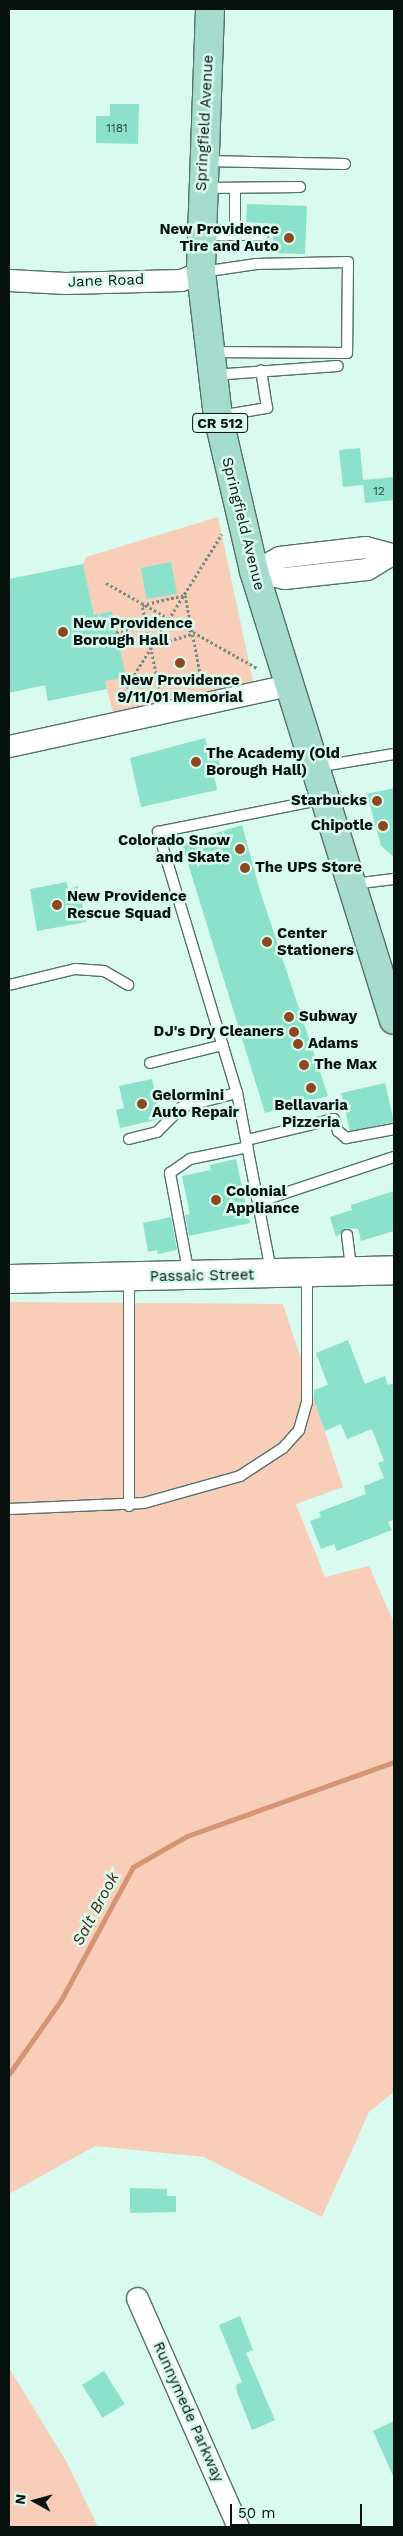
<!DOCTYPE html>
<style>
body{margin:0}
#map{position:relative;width:403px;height:2536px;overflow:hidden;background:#d8faef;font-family:"Work Sans",sans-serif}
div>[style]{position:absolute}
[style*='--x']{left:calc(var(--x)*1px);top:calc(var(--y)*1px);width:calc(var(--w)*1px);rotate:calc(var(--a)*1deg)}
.green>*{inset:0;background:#f9ceb9}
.stream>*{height:5px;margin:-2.5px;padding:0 2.5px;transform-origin:2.5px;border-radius:2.5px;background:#d59574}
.building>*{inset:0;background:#8ce1ca;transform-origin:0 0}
.path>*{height:3px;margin-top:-1.5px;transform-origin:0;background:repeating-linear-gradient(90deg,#758c84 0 2.5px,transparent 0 5px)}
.roads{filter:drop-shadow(1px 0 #547269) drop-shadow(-1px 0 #547269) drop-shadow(0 1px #547269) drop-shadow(0 -1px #547269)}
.lane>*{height:10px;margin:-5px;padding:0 5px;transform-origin:5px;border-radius:5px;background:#fff}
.street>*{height:21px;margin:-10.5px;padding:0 10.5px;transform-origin:10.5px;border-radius:10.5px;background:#fff}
.secondary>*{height:28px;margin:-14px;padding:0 14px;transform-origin:14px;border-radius:14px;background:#fff}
.primary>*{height:28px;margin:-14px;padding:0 14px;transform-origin:14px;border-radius:14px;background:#a5dccd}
.dots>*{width:14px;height:14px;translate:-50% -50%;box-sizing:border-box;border:2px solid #d8faef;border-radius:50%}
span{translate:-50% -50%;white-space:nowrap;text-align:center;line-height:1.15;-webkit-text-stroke:5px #d8faef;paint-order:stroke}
.number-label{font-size:12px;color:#28463e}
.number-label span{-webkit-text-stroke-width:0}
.shield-label span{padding:1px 4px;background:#d8faef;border:1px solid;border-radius:4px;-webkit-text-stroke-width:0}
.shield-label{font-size:14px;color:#07120f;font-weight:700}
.street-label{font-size:15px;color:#07120f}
.poi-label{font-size:15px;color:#07120f;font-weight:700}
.right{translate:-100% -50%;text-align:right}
.left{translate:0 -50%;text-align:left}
.water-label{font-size:16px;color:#481f06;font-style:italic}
.frame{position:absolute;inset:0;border:10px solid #07120f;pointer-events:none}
.north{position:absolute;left:10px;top:2476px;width:50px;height:50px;-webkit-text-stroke:4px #d8faef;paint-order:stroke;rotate:277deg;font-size:14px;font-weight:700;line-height:20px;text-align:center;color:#07120f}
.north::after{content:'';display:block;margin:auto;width:18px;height:22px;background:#07120f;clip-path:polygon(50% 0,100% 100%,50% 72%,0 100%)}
.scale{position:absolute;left:230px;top:2504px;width:132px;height:22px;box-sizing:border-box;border:2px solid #07120f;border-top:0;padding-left:6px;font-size:15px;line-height:18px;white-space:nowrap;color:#07120f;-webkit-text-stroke:4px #d8faef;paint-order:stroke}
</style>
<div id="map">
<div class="green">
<i style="clip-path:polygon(218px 517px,253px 681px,113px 713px,105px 681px,111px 611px,94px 615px,83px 564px,86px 557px)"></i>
<i style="clip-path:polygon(9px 1302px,283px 1304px,343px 1487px,296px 1504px,325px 1577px,369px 1566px,394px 1623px,394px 2092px,369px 2112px,322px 2217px,204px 2157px,95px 2146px,9px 2194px)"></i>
<i style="clip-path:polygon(9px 2368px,66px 2461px,98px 2527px,9px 2527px)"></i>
</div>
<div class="stream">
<i style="--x:9;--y:2074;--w:90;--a:-54.9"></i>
<i style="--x:61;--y:2000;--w:151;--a:-61.6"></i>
<i style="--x:133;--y:1867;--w:62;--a:-29.9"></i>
<i style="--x:187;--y:1836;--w:220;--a:-19.7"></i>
</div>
<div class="building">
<i style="clip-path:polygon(110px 104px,139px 104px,138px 144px,96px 143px,96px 116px,110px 116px)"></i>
<i style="clip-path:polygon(247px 204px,307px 206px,305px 254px,272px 253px,274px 224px,246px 222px)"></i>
<i style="clip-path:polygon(360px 448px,363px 480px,394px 477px,394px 500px,365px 503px,363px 483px,363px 485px,343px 487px,339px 450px)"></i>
<i style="left:171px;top:562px;width:32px;height:31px;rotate:79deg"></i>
<i style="clip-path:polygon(83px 564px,94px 615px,112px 611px,126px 677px,105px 681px,107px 689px,48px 701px,45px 685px,9px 693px,9px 579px)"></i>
<i style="clip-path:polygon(205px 738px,208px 750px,216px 748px,222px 774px,214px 776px,217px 790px,141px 807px,130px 758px)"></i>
<i style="clip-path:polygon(394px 788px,394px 857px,381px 846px,367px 794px)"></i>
<i style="clip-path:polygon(242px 825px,260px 891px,328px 1096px,265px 1113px,182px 844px)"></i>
<i style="clip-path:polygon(67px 882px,68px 889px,78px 886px,86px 922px,37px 931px,30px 889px)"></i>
<i style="clip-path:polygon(152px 1079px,160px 1119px,120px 1128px,116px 1110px,124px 1108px,119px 1086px)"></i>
<i style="left:385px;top:1083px;width:40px;height:45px;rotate:77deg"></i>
<i style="clip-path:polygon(236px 1159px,250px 1223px,189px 1236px,185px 1215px,190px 1214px,182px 1176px,211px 1170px,210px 1165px)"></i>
<i style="clip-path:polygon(394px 1191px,394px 1231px,361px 1241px,358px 1229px,347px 1228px,336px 1237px,330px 1217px,352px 1210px,351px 1205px)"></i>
<i style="clip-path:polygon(171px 1217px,177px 1250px,158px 1254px,157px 1250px,148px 1252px,143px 1223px)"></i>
<i style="clip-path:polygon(348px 1340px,365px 1384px,385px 1376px,388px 1385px,394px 1383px,394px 1520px,388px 1522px,392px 1530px,337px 1551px,334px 1544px,321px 1549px,310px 1521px,321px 1517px,319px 1512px,366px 1494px,364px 1486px,384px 1478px,378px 1463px,384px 1461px,372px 1429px,347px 1439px,341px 1424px,325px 1431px,314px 1401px,314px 1390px,328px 1385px,316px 1353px)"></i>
<i style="clip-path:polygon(130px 2188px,167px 2189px,167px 2196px,176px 2196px,176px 2212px,130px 2213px)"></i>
<i style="clip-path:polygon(240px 2316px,253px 2350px,246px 2353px,275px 2420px,252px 2430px,237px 2392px,236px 2385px,242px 2382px,219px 2325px)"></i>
<i style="left:104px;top:2371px;width:39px;height:26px;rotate:58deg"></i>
<i style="clip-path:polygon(394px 2421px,394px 2478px,373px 2431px)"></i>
</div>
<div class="path">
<i style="--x:106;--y:583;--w:173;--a:29.4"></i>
<i style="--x:116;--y:632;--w:31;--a:-13"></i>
<i style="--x:150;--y:646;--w:44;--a:-15.9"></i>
<i style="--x:159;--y:688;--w:85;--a:-101.6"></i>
<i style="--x:142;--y:605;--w:44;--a:-13.1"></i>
<i style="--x:185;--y:595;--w:86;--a:79.2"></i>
<i style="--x:121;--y:696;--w:191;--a:-58.1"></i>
</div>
<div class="roads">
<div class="lane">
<i style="--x:206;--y:161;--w:139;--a:1.2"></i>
<i style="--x:206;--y:188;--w:94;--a:-0.6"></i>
<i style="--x:204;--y:235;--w:59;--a:0"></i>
<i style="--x:235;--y:235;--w:47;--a:-90"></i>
<i style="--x:202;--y:272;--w:55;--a:-8.4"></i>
<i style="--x:256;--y:264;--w:92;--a:-1.2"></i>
<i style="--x:348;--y:262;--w:91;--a:90.6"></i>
<i style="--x:347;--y:353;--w:134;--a:-179.6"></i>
<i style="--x:213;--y:375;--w:125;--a:-4.1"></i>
<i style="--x:219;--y:416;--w:49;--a:-9.5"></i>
<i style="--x:267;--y:408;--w:38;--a:-99"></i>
<i style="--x:316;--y:767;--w:79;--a:-9.5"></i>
<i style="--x:353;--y:884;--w:41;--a:-7"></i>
<i style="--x:9;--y:985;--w:68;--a:-13.6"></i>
<i style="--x:75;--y:969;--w:29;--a:4"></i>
<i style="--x:104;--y:971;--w:28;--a:30"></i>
<i style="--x:150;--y:1063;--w:75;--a:-13.9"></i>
<i style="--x:129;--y:1139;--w:29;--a:-14"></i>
<i style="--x:157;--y:1132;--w:35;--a:-45"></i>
<i style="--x:182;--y:1107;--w:57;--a:-14.3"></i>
<i style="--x:247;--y:1140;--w:89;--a:-13.6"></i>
<i style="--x:334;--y:1119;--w:13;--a:72"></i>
<i style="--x:338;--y:1131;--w:11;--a:41"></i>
<i style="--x:346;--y:1138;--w:49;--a:-10.6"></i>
<i style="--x:258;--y:1202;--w:143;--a:-18.3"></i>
<i style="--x:347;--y:1235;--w:34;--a:83"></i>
<i style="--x:271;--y:1271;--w:181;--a:-100.8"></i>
<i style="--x:237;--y:1093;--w:273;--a:-106.8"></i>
<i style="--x:158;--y:832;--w:169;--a:-11.2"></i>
<i style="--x:189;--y:1275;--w:104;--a:-100.6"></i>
<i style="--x:170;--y:1173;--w:24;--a:-35"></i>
<i style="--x:190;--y:1159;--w:59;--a:-11.7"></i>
<i style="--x:129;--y:1277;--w:229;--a:90"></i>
<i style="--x:9;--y:1509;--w:135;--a:-2.5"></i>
<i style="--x:144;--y:1503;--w:100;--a:-15.7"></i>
<i style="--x:240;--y:1476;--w:51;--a:-33.1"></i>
<i style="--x:283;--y:1448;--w:24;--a:-48"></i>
<i style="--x:299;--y:1430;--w:29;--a:-74"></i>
<i style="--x:307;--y:1402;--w:128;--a:-90"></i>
</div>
<div class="street">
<i style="--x:9;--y:280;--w:56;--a:3.1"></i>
<i style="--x:65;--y:283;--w:116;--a:-1.5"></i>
<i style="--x:181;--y:280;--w:22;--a:-22"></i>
<i style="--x:254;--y:571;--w:29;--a:-29"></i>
<i style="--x:279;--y:557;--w:87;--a:-6.6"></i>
<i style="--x:365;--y:547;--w:30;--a:15"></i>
<i style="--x:254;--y:571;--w:31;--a:13"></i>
<i style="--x:284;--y:578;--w:83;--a:-6.2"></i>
<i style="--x:367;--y:569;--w:27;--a:-31"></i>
<i style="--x:9;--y:746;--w:286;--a:-12.3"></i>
<i style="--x:137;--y:2298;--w:250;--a:66.2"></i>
</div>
<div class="secondary">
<i style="--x:9;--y:1279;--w:385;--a:-1.3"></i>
</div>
<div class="primary">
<i style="--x:210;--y:9;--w:263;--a:92"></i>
<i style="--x:201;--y:272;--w:145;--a:83.3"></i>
<i style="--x:218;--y:416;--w:159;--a:76.9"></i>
<i style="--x:254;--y:571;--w:470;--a:72.7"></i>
</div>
</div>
<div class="dots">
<i style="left:289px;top:238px;background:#8d4820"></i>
<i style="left:63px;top:632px;background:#8d4820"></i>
<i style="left:180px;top:663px;background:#8d4820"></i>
<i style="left:196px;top:762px;background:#8d4820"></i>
<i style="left:377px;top:801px;background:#8d4820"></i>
<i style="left:383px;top:826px;background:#8d4820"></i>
<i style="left:240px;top:849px;background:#8d4820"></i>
<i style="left:245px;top:868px;background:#8d4820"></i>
<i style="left:57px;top:905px;background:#8d4820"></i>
<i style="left:267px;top:942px;background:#8d4820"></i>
<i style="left:289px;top:1017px;background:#8d4820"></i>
<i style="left:294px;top:1032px;background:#8d4820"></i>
<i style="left:298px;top:1044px;background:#8d4820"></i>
<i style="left:304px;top:1065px;background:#8d4820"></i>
<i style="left:311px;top:1088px;background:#8d4820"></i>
<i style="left:142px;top:1104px;background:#8d4820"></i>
<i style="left:216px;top:1200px;background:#8d4820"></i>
</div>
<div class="number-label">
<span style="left:117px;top:129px">1181</span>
<span style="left:379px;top:492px">12</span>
</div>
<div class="shield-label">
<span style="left:220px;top:423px">CR 512</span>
</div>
<div class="street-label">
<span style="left:205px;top:123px;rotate:-87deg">Springfield Avenue</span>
<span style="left:106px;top:281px;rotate:-2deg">Jane Road</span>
<span style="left:243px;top:524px;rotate:76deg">Springfield Avenue</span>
<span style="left:202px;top:1276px;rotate:-1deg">Passaic Street</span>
<span style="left:188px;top:2412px;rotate:66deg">Runnymede Parkway</span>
</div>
<div class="poi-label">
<span class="right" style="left:279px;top:238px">New Providence<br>Tire and Auto</span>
<span class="left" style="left:73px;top:632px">New Providence<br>Borough Hall</span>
<span style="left:180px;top:689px">New Providence<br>9/11/01 Memorial</span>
<span class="left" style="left:206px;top:762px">The Academy (Old<br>Borough Hall)</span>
<span class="right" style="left:367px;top:801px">Starbucks</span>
<span class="right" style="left:373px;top:826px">Chipotle</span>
<span class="right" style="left:230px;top:849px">Colorado Snow<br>and Skate</span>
<span class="left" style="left:255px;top:868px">The UPS Store</span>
<span class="left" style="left:67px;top:905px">New Providence<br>Rescue Squad</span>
<span class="left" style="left:277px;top:942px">Center<br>Stationers</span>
<span class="left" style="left:299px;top:1017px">Subway</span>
<span class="right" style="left:284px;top:1032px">DJ's Dry Cleaners</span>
<span class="left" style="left:308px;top:1044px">Adams</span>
<span class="left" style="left:314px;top:1065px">The Max</span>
<span class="left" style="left:152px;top:1104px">Gelormini<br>Auto Repair</span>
<span style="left:311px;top:1114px">Bellavaria<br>Pizzeria</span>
<span class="left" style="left:226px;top:1200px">Colonial<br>Appliance</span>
</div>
<div class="water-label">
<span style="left:96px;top:1909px;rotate:-62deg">Salt Brook</span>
</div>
<div class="frame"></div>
<div class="north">N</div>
<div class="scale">50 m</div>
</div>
